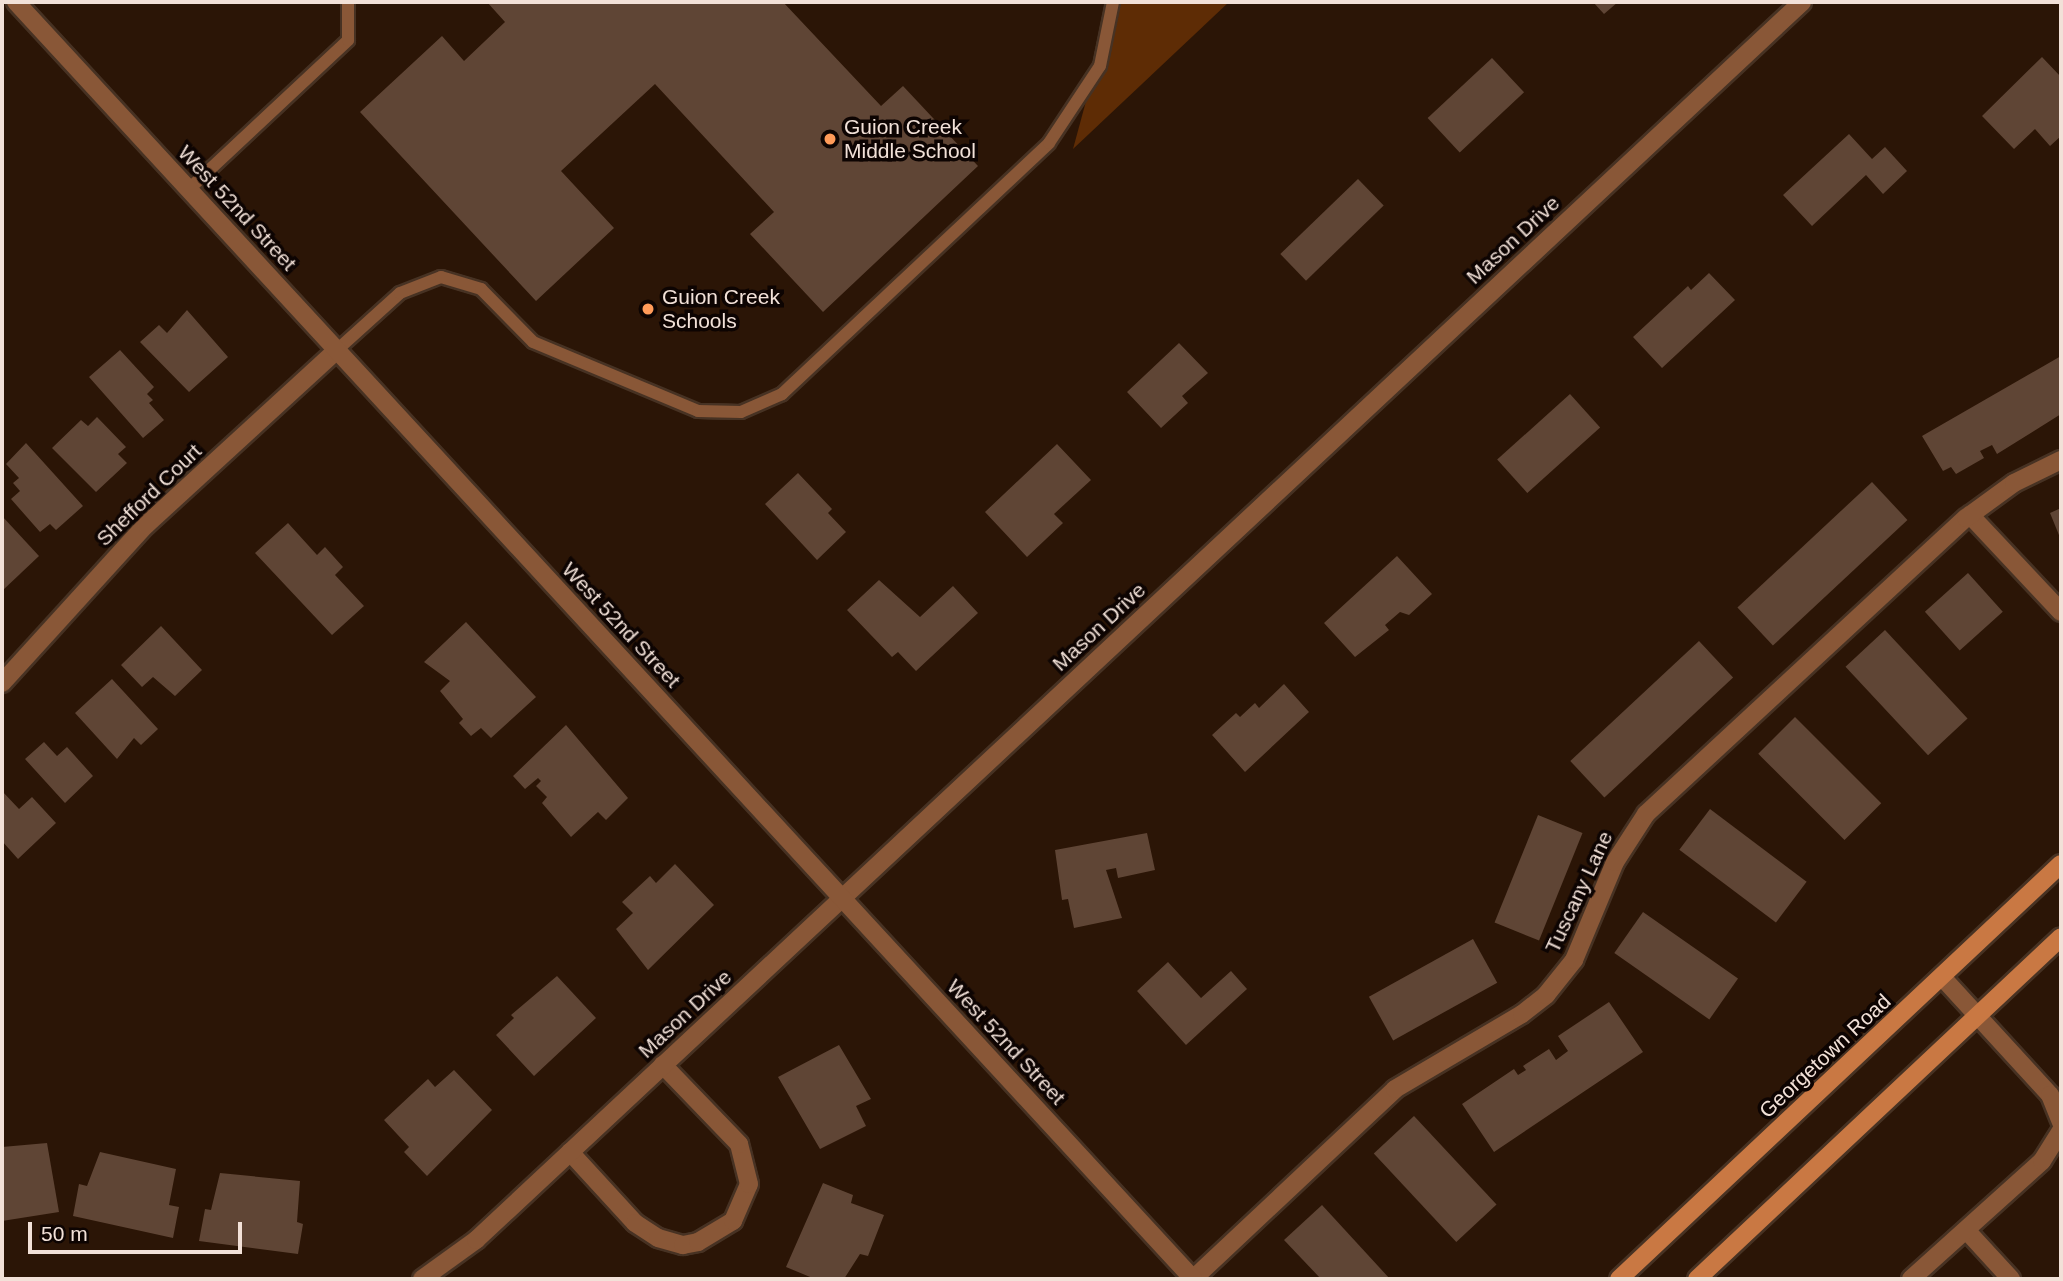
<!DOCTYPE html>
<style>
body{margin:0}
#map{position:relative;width:2063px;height:1281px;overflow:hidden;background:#2b1506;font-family:Arial,sans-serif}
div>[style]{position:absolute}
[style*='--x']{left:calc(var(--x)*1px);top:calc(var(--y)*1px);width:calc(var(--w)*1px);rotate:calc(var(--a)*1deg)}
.green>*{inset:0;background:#5e2c05}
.building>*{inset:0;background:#5f4535;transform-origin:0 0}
.roads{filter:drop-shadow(2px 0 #473223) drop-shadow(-2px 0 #473223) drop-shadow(0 2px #473223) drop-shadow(0 -2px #473223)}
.service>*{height:12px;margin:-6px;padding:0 6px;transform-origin:6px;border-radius:6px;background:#895737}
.minor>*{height:18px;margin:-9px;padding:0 9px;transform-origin:9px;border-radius:9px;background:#895737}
.tertiary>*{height:18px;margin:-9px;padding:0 9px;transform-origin:9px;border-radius:9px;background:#895737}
.secondary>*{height:18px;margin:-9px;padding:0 9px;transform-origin:9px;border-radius:9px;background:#c97843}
.dots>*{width:19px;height:19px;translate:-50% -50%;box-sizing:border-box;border:4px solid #0d0402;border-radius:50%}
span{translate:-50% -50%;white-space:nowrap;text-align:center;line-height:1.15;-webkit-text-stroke:7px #0d0402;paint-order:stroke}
.poi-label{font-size:21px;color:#f2e1d8}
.left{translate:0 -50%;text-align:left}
.street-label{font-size:21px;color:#f2e1d8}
.frame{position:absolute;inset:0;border:4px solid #f2e1d8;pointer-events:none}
.scale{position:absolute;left:28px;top:1222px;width:214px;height:32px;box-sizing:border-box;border:4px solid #f2e1d8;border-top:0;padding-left:9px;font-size:21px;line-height:24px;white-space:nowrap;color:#f2e1d8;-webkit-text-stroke:5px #0d0402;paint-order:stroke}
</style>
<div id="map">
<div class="green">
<i style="clip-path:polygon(1113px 2px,1229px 2px,1073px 149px)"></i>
</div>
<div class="building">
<i style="clip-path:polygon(487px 2px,783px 2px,881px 106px,903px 86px,978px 166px,823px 312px,750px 234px,774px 212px,655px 84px,561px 171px,614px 228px,536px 301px,360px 112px,442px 36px,464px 61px,505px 22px)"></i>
<i style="clip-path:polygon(1593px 2px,1618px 2px,1604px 14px)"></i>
<i style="clip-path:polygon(2042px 57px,2061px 77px,2061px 136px,2050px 146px,2035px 129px,2014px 149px,1982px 116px)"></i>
<i style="left:1492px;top:58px;width:47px;height:88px;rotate:47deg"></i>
<i style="clip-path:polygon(1849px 134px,1872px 159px,1885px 147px,1907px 171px,1883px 194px,1866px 175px,1812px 226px,1783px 195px)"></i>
<i style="left:1358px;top:179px;width:37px;height:108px;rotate:46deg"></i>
<i style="clip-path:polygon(1709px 273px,1735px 300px,1662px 368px,1633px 337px,1688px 286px,1691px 290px)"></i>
<i style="clip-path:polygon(187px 310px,228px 357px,189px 392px,140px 342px,159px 325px,167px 333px)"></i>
<i style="clip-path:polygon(1179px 343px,1208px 373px,1182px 396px,1188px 403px,1161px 428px,1127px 392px)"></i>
<i style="clip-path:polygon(120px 350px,154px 387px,147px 394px,153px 400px,149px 403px,164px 420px,143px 438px,89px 377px)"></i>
<i style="clip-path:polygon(2061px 356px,2061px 414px,1997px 454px,1992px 445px,1980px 451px,1984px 458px,1956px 474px,1951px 467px,1943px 471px,1922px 436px)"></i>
<i style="left:1570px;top:394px;width:45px;height:98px;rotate:48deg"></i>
<i style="clip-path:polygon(97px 417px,126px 447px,118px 454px,127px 463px,96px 492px,52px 448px,81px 420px,88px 426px)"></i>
<i style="clip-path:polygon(26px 443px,83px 506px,56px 530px,50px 524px,40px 532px,11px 499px,20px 491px,13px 483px,19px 478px,6px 464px)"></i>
<i style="clip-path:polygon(1057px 444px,1091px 480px,1054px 514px,1063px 523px,1027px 557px,985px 512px)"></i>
<i style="clip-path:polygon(798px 473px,832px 509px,828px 513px,846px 532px,817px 560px,765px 504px)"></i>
<i style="left:1872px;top:482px;width:52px;height:184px;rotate:47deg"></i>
<i style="clip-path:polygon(2061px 508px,2061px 540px,2050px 513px)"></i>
<i style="clip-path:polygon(2px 516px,39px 556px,2px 591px)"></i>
<i style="clip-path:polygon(288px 523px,317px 555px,325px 547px,343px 567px,335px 575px,364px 606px,332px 635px,255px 553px)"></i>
<i style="clip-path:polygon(1397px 556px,1432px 594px,1409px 615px,1400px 612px,1385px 625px,1389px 630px,1355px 657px,1324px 623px)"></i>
<i style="left:1968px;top:573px;width:52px;height:58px;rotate:48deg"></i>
<i style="clip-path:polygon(879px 580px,920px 617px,953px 586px,978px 613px,916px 671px,898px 652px,892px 657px,847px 610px)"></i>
<i style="clip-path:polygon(466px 622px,536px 697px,491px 738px,481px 728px,471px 736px,459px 723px,463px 719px,440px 691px,450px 681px,424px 662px)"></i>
<i style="clip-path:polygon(161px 626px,202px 670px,175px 696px,153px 677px,142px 687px,121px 665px)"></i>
<i style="left:1885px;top:630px;width:121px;height:54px;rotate:47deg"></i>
<i style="left:1699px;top:641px;width:50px;height:176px;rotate:47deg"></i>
<i style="clip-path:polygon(112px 679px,158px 729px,141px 745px,134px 738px,117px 759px,75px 713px)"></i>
<i style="clip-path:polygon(1284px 684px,1309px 712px,1245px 772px,1212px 735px,1236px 713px,1240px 717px,1255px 703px,1259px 708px)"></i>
<i style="left:1795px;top:717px;width:122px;height:52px;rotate:45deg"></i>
<i style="clip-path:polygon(566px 725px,628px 798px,606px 820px,598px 812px,571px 837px,542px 803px,547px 797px,536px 786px,541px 781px,538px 778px,525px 789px,513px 776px)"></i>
<i style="clip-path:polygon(44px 742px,57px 756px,67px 747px,93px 776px,65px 803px,25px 759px)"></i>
<i style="clip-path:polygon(2px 791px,19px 809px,32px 797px,56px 823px,18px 859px,2px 841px)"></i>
<i style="left:1710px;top:809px;width:121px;height:51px;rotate:37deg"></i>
<i style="left:1538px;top:815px;width:48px;height:116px;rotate:22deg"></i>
<i style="clip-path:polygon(1147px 833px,1155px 870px,1118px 878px,1116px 868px,1106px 870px,1122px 918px,1074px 928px,1068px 899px,1062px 900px,1055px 850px)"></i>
<i style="clip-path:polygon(675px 864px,714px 905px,648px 970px,616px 929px,633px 913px,622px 902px,650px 876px,656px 883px)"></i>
<i style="left:1643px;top:912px;width:116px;height:50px;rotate:35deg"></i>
<i style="left:1473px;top:939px;width:50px;height:119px;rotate:61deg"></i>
<i style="clip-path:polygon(1168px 962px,1201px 998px,1231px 971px,1247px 989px,1186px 1045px,1137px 991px)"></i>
<i style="clip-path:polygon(557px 976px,596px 1018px,534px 1076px,496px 1035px,514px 1018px,511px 1015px)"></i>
<i style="clip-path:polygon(1609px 1002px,1643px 1052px,1494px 1152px,1462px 1104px,1514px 1069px,1518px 1075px,1526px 1070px,1523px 1066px,1549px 1049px,1556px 1060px,1568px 1051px,1558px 1036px)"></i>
<i style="clip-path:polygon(839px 1045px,871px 1099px,856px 1106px,866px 1126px,820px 1149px,778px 1077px)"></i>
<i style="clip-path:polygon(454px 1070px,492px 1110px,427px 1176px,404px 1152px,409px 1147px,384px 1120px,428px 1079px,435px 1087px)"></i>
<i style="left:1414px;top:1116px;width:121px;height:55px;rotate:47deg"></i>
<i style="clip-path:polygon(47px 1143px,59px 1212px,2px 1221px,2px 1147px)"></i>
<i style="clip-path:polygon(100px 1152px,176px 1169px,169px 1205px,179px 1207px,173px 1238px,73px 1216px,79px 1184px,87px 1186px)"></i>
<i style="clip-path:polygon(220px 1173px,300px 1181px,297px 1222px,303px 1224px,298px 1254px,199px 1241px,205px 1209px,211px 1210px)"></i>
<i style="clip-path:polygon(823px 1183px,853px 1195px,851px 1203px,884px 1215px,868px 1256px,860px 1254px,844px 1279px,815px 1279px,786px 1267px)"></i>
<i style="clip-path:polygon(1322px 1205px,1390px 1279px,1321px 1279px,1284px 1240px)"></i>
</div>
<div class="roads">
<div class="service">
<i style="--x:189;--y:189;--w:218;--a:-43.1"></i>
<i style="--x:348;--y:40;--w:38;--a:-90"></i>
<i style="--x:337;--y:350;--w:85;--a:-42.1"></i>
<i style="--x:400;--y:293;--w:44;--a:-21.3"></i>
<i style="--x:441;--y:277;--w:42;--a:16.7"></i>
<i style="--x:481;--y:289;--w:74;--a:45.5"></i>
<i style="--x:533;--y:342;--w:179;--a:22.7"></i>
<i style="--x:698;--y:411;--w:43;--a:1.3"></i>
<i style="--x:741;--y:412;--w:45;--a:-23.7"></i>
<i style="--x:782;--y:394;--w:366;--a:-43.2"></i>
<i style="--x:1049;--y:143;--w:92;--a:-56.5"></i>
<i style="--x:1100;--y:66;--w:65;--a:-78.5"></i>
</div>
<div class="minor">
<i style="--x:1970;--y:515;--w:133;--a:46.8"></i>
<i style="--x:2;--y:683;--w:214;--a:-47.7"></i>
<i style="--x:146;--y:525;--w:259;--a:-42.5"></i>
<i style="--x:1942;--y:977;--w:160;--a:47.5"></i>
<i style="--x:2050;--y:1095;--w:29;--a:68"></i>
<i style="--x:570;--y:1152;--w:96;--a:47.5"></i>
<i style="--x:635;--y:1223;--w:27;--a:33"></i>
<i style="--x:658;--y:1238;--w:26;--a:16"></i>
<i style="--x:683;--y:1245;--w:15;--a:-11"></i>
<i style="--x:698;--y:1242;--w:41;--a:-31"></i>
<i style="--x:733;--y:1221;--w:40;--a:-66.6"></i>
<i style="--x:749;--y:1184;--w:41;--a:-104"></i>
<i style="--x:739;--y:1144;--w:110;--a:-133.9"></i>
<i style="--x:1967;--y:1231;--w:65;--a:47.5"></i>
<i style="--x:422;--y:1279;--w:67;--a:-35.8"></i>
<i style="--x:476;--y:1240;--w:1814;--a:-43.03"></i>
<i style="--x:1193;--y:1279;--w:277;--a:-43.2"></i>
<i style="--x:1395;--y:1089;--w:147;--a:-30.6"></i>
<i style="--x:1522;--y:1014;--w:31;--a:-38"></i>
<i style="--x:1546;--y:995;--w:45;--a:-51.3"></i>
<i style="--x:1574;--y:960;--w:106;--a:-67.3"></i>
<i style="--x:1615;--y:862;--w:57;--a:-57.1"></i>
<i style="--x:1646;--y:814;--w:436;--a:-42.8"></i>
<i style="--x:1966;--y:518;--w:59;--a:-36.1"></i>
<i style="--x:2014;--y:483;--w:52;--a:-26.1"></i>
<i style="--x:1911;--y:1279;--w:176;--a:-42"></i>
<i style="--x:2042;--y:1161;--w:36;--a:-58"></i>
</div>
<div class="tertiary">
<i style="--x:16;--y:2;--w:1737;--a:47.33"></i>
</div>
<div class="secondary">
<i style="--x:1619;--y:1279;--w:606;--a:-43.2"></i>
<i style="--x:1697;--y:1279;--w:499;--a:-43.2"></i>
</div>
</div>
<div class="dots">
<i style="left:830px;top:139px;background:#ff9b59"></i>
<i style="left:648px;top:309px;background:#ff9b59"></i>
</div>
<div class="poi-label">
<span class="left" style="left:844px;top:139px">Guion Creek<br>Middle School</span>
<span class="left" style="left:662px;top:309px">Guion Creek<br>Schools</span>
</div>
<div class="street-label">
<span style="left:237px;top:208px;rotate:47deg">West 52nd Street</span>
<span style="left:1513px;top:240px;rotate:-43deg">Mason Drive</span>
<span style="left:149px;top:495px;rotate:-44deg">Shefford Court</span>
<span style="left:621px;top:625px;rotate:47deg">West 52nd Street</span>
<span style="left:1099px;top:627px;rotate:-43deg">Mason Drive</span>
<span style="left:1579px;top:892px;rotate:-65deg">Tuscany Lane</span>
<span style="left:685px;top:1014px;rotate:-43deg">Mason Drive</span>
<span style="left:1006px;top:1042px;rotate:47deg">West 52nd Street</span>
<span style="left:1825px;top:1056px;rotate:-43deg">Georgetown Road</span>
</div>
<div class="frame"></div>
<div class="scale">50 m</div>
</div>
